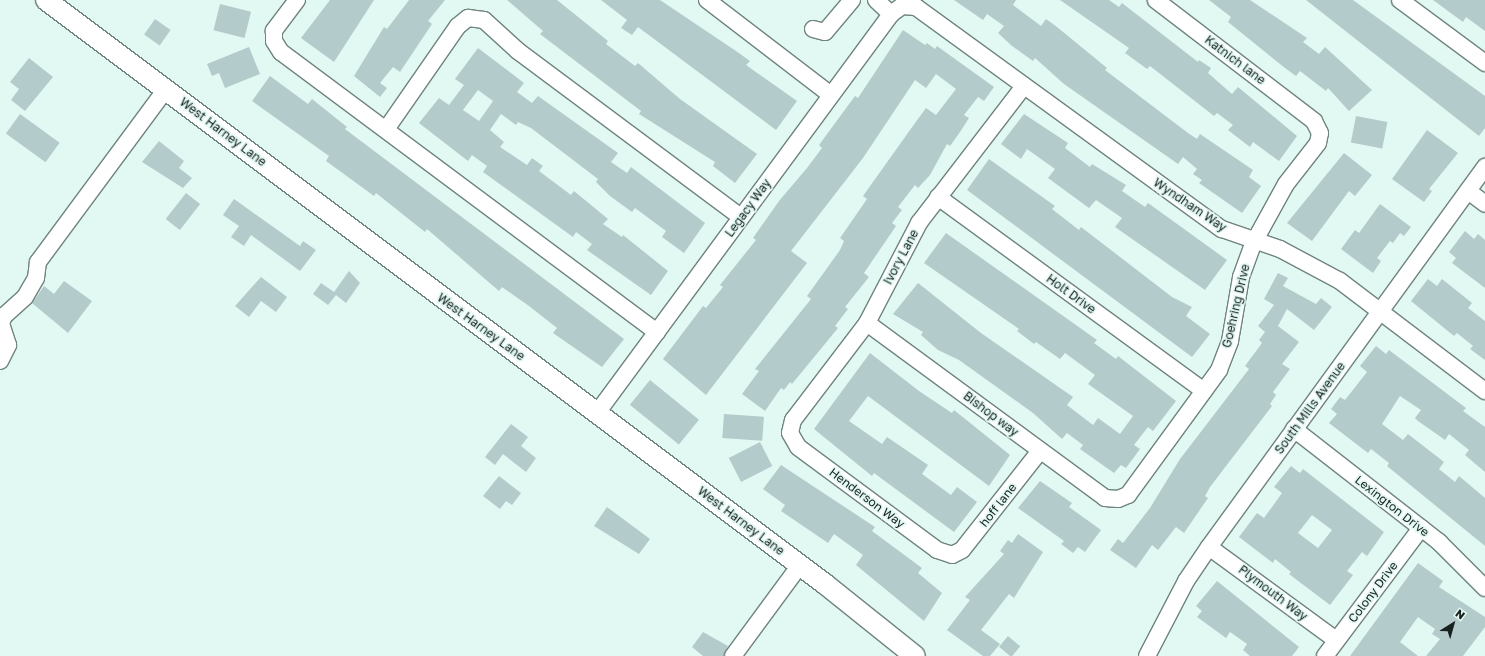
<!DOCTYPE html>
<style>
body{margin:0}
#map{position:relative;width:1485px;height:656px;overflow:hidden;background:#e2f8f3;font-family:"Golos Text",sans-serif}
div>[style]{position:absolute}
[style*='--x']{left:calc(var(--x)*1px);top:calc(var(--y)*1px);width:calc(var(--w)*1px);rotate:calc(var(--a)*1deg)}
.building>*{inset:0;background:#b4cbcb;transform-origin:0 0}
.roads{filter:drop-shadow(1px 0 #6f847f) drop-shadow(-1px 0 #6f847f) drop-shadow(0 1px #6f847f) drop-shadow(0 -1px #6f847f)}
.minor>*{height:16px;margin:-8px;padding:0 8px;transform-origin:8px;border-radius:8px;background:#fff}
.major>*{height:20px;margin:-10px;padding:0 10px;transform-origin:10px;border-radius:10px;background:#fff}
span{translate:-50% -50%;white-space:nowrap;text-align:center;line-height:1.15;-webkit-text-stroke:3.5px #e2f8f3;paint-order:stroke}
.street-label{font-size:12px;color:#19211f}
.north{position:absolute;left:1433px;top:604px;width:40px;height:40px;-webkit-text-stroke:3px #e2f8f3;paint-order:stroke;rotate:37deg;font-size:11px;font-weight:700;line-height:16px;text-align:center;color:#19211f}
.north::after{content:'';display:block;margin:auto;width:14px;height:18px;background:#19211f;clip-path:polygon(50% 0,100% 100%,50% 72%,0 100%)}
</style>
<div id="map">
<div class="building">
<i style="clip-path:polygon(330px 0,374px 0,334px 62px,301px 38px)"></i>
<i style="clip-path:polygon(409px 0,445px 0,428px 21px,432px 24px,400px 72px,393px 67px,380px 83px,387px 88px,380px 97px,354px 76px,384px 27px,387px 29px)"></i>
<i style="clip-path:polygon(507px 0,557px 0,608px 41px,606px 44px,635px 66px,638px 63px,680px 99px,757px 154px,735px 183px,713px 166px,715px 162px,639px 114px,641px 111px,540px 34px,543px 31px)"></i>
<i style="clip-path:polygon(601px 0,660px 0,736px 51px,750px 61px,746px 65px,797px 101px,776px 130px,638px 27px,632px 35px,621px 28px,627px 20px)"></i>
<i style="clip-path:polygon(954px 0,1016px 0,1013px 5px,1041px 26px,1046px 19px,1057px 27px,1107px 68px,1105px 70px,1188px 133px,1197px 139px,1200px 134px,1253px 170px,1249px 177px,1261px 186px,1242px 213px,1199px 183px,1202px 180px,1193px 174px,1197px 169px,1183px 157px,1178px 164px,1064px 84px,1035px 58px,1033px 61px,1012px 46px,998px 33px,1004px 26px,987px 14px,983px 20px)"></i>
<i style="clip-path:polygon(1060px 0,1109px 0,1119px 7px,1122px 3px,1198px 62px,1199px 60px,1211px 68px,1208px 73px,1232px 94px,1238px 87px,1297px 136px,1279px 161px,1253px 142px,1250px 147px,1228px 130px,1233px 125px,1217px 113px,1214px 116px,1150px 66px,1147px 69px,1125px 53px,1129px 48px)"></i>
<i style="clip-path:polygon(1209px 0,1250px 0,1307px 38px,1303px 42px,1319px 54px,1325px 47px,1372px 90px,1349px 111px,1328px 88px,1326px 91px,1300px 71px,1296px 76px,1285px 68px,1228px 22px,1231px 17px)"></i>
<i style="clip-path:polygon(1306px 0,1353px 0,1485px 96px,1485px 128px,1479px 136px)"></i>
<i style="clip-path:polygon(1433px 0,1485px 0,1485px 31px,1466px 17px,1463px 22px)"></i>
<i style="left:220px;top:4px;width:32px;height:27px;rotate:14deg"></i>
<i style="left:155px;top:19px;width:19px;height:19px;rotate:35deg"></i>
<i style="clip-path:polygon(903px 30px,925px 45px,927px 43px,935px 49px,937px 46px,994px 87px,984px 101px,978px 97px,964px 115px,969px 118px,960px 132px,950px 146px,947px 144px,930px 175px,918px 188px,915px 185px,898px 207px,902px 210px,892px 223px,896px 226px,864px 273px,869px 277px,845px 307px,848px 309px,835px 326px,838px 328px,792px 384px,790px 382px,784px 390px,781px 388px,765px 411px,742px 394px,759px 371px,755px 369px,811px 299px,807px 296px,840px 250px,844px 241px,840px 238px,867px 199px,863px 196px,915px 123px,926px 108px,936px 115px,956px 89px,936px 74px,926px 88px,915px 80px,863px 158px,791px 251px,807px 263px,706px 395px,663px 359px,703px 306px,706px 308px,723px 287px,720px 285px,756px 240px,753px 238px,779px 201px,807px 168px,822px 148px,819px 145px,855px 96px,858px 98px)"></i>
<i style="clip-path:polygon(249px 47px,260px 74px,225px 88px,219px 73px,212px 76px,207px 64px)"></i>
<i style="clip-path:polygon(evenodd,478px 48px,524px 83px,517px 92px,532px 103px,538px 96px,618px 153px,611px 162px,627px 173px,631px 167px,705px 223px,684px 253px,662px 237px,666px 231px,635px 208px,632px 212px,610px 196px,596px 182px,598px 179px,531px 128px,518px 122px,516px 125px,501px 114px,490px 130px,504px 142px,500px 147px,527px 165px,532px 158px,543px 166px,539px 171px,571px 195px,574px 191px,608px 219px,603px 224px,622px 237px,623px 235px,668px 271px,651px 295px,587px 250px,592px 244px,576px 232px,573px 237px,483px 172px,487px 166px,472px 155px,468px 161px,419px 123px,439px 98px,449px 105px,464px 85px,455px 79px,478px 48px,478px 90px,493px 101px,479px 121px,463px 110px,478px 90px)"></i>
<i style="clip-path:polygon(29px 58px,53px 77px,25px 111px,11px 100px,19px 89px,10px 82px)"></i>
<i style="clip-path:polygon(270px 76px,308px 104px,312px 99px,347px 127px,345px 129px,624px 339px,602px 367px,553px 333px,557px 328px,529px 306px,502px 287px,499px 291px,427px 229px,425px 232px,376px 193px,374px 196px,326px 161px,329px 156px,252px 101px)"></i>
<i style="left:20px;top:114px;width:49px;height:24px;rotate:36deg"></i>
<i style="clip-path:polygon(1024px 114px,1068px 143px,1065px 148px,1090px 167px,1092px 164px,1126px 185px,1122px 191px,1145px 207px,1148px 203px,1227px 260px,1205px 290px,1115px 227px,1122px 218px,1096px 200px,1089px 208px,1048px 178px,1055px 169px,1027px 149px,1021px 159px,1001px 144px)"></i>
<i style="left:1356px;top:116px;width:32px;height:27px;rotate:11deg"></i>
<i style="clip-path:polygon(1427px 130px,1458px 153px,1429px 189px,1432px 191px,1424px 202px,1392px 179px)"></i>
<i style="clip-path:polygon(159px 141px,184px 161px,179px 168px,192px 178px,183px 188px,142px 162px)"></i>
<i style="clip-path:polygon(1344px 153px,1372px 175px,1355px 196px,1349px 191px,1312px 241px,1287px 223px)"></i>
<i style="clip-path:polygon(989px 159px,1055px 206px,1052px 209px,1079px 230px,1081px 227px,1172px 297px,1192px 307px,1186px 316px,1210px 334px,1192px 357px,967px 190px)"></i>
<i style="left:186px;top:193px;width:18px;height:33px;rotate:38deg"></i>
<i style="clip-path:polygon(234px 199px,300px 246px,303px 241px,316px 250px,300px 271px,251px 235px,244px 246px,231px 237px,239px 226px,223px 215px)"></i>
<i style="clip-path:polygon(1380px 204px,1411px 227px,1404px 236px,1400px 233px,1393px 243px,1390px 241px,1377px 258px,1381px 261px,1373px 273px,1341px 249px,1355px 230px,1359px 233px)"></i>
<i style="clip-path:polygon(1465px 231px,1474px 239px,1478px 234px,1485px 240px,1485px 288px,1452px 263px,1456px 258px,1449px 252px)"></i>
<i style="clip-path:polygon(946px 233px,1097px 340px,1094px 343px,1116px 359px,1118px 356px,1176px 401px,1153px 431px,1148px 427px,1134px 445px,1140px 449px,1126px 468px,1121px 465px,1114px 473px,1080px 449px,1083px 445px,1067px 433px,1062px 439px,1033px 413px,959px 360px,938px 350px,921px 335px,923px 332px,893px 314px,918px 283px,981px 333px,1073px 397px,1067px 405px,1093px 425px,1098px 418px,1120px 434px,1133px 416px,1088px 384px,1095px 375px,1065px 353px,1060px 359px,1036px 342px,1034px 344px,1017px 331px,1019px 329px,924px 263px)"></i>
<i style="clip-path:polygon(349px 271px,360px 283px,346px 303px,336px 295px,328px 305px,313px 294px,321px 283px,334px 292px)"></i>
<i style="clip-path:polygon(1278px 273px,1288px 278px,1283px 286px,1316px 304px,1321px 298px,1332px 307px,1314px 330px,1287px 309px,1278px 326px,1299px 342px,1282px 364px,1290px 369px,1273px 392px,1276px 395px,1270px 404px,1272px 406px,1210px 487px,1205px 496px,1208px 498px,1184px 533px,1176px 527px,1158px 550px,1152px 545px,1136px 568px,1110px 550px,1118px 539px,1123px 543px,1150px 508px,1180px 459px,1249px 369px,1245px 366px,1262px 343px,1259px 340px,1265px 332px,1258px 326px,1274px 305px,1264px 299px)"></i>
<i style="clip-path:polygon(261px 277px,287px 297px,276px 312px,261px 301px,249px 317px,235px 306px)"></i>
<i style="clip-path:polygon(1428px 279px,1437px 286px,1442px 279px,1472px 303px,1468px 308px,1485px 321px,1485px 360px,1470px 349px,1473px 346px,1457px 333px,1454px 336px,1411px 301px)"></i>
<i style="clip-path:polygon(64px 281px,92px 301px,68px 333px,32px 303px,44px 286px,54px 294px)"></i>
<i style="clip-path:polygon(1376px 346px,1386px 354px,1389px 350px,1466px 408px,1463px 411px,1485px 427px,1485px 472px,1465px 455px,1469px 450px,1449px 434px,1445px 440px,1418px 421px,1415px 418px,1421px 410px,1400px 396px,1382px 424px,1403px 440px,1408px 434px,1444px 462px,1439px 469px,1455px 482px,1459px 476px,1485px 498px,1485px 546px,1387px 466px,1389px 463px,1371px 449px,1368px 453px,1329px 423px,1337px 414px,1331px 409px,1340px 397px,1345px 400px,1367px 372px,1360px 366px)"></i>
<i style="clip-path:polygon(870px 353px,919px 391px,952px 413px,954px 410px,1010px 455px,989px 486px,868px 396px,849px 421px,882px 444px,887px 437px,928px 465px,922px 474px,951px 495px,957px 487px,977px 502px,954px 532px,874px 473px,872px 476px,814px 429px)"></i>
<i style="left:650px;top:380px;width:63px;height:32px;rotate:39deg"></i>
<i style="left:724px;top:414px;width:40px;height:24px;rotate:4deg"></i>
<i style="clip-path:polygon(511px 424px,528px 437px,521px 446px,536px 458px,526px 472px,503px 454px,495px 465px,485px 457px)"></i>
<i style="left:760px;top:442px;width:27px;height:35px;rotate:63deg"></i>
<i style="clip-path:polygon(781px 465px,875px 527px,872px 531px,922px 568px,918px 573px,942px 593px,924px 621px,856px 565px,863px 555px,834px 534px,828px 543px,781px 511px,785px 505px,763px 489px)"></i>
<i style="clip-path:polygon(evenodd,1291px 466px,1300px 473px,1303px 469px,1384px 532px,1367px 556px,1362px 552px,1347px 571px,1353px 575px,1330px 605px,1289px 574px,1291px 572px,1275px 559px,1273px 563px,1239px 537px,1257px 513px,1264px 518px,1282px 493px,1274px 487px,1291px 466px,1312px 515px,1332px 530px,1318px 548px,1298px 533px,1312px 515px)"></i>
<i style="clip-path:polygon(499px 476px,521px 493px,512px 505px,506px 501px,500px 509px,483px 496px)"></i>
<i style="clip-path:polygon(1040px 481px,1072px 503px,1069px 507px,1101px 530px,1085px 552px,1078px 547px,1073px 553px,1061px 544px,1064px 541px,1018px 508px)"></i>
<i style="clip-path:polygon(607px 507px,650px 539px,639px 554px,594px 526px)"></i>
<i style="clip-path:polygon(1018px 534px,1043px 552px,1014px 598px,1009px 594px,981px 630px,1000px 644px,990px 656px,983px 656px,947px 630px,970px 600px,965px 597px,1004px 554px,1000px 551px,1008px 540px,1012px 543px)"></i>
<i style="clip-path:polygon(1418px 563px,1443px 581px,1439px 587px,1485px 617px,1485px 627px,1463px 656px,1426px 656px,1440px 639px,1432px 634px,1435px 629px,1418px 617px,1400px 642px,1418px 656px,1350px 656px)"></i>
<i style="clip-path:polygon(1217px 581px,1299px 647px,1292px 656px,1250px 656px,1243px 650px,1247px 644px,1230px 632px,1226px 638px,1197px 617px,1202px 611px,1196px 606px)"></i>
<i style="clip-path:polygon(703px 632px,728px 646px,724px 656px,703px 656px,692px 647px)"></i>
<i style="left:1008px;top:636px;width:16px;height:14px;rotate:40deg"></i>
</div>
<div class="roads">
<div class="minor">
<i style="--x:297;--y:0;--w:39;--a:127"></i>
<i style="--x:274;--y:31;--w:10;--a:90"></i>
<i style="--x:274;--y:41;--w:13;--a:58"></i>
<i style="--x:281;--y:52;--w:469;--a:36.7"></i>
<i style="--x:707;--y:0;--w:156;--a:37.5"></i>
<i style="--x:876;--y:0;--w:21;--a:43"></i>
<i style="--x:1400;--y:0;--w:106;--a:36.5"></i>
<i style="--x:902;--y:6;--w:14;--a:4"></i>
<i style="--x:916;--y:7;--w:378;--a:36"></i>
<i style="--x:1222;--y:229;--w:61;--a:19"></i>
<i style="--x:1280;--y:249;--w:68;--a:28.1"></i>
<i style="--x:1340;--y:281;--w:182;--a:37.2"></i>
<i style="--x:813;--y:29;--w:12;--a:14"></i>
<i style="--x:825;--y:32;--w:42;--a:-49.8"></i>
<i style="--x:1024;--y:86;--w:173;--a:127.5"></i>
<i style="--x:919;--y:223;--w:113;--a:117.5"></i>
<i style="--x:867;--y:323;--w:122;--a:127.3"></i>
<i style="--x:793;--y:420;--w:13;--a:103"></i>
<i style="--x:790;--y:433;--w:16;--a:60"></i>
<i style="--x:798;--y:447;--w:173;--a:36.5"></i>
<i style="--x:937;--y:550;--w:16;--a:18"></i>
<i style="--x:952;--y:555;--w:11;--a:-27"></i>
<i style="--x:962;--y:550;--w:126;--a:-51.8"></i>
<i style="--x:387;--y:128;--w:124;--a:-55.2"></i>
<i style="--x:458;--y:26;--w:13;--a:-39"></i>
<i style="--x:468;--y:18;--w:16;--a:7"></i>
<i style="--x:484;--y:20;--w:46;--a:42.4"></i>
<i style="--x:518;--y:51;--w:278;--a:36.7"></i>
<i style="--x:1468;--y:191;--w:21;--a:37"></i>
<i style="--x:938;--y:197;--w:329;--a:36.1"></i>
<i style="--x:867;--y:323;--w:295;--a:36.3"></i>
<i style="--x:1105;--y:498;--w:13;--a:4"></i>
<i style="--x:1118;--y:499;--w:11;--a:-22"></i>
<i style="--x:1128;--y:495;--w:155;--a:-53.9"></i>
<i style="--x:1219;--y:370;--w:31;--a:-69"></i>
<i style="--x:1230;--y:341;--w:65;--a:-80.2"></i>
<i style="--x:1241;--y:277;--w:37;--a:-70"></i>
<i style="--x:1254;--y:242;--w:66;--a:-61.1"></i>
<i style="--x:1286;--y:184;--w:52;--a:-52"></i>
<i style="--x:1318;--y:143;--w:10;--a:-79"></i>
<i style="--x:1320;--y:133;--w:13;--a:-117"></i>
<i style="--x:1314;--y:121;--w:199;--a:-142.6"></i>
<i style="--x:0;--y:361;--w:18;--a:-63"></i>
<i style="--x:8;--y:345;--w:23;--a:-108"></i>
<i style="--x:1;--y:323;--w:8;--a:-67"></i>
<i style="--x:4;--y:316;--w:28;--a:-42"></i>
<i style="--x:25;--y:297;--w:22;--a:-60"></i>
<i style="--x:36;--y:278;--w:16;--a:-83"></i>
<i style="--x:38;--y:262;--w:215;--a:-53.5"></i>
<i style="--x:597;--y:413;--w:496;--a:-53.6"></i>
<i style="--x:891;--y:14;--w:14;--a:-36"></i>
<i style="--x:1294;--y:429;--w:184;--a:37.9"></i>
<i style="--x:1439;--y:542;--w:65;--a:45"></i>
<i style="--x:1209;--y:547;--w:157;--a:36.2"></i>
<i style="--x:733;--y:656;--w:113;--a:-53.6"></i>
<i style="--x:1147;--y:656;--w:85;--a:-62.5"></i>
<i style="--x:1186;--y:581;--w:41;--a:-55.9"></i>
<i style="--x:1209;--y:547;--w:470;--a:-54"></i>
<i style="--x:1325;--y:656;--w:160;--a:-53.1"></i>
</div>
<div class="major">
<i style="--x:46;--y:0;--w:974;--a:36.86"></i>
<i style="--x:825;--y:584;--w:115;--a:38.7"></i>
</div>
</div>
<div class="street-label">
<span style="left:1235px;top:60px;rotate:37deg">Katnich lane</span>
<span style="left:223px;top:132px;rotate:37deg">West Harney Lane</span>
<span style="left:1190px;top:205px;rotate:34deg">Wyndham Way</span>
<span style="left:748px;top:208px;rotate:-54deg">Legacy Way</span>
<span style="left:901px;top:257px;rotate:-62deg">Ivory Lane</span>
<span style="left:1071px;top:294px;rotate:36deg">Holt Drive</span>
<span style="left:1236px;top:306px;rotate:-77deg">Goehring Drive</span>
<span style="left:481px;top:327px;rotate:36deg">West Harney Lane</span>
<span style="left:1310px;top:408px;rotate:-54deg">South Mills Avenue</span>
<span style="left:991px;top:414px;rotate:37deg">Bishop way</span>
<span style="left:867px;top:498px;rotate:37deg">Henderson Way</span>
<span style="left:998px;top:505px;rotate:-52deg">hoff lane</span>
<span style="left:1392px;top:506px;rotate:38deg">Lexington Drive</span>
<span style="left:741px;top:521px;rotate:37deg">West Harney Lane</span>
<span style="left:1373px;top:592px;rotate:-53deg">Colony Drive</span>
<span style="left:1273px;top:593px;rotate:37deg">Plymouth Way</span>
</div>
<div class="north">N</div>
</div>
